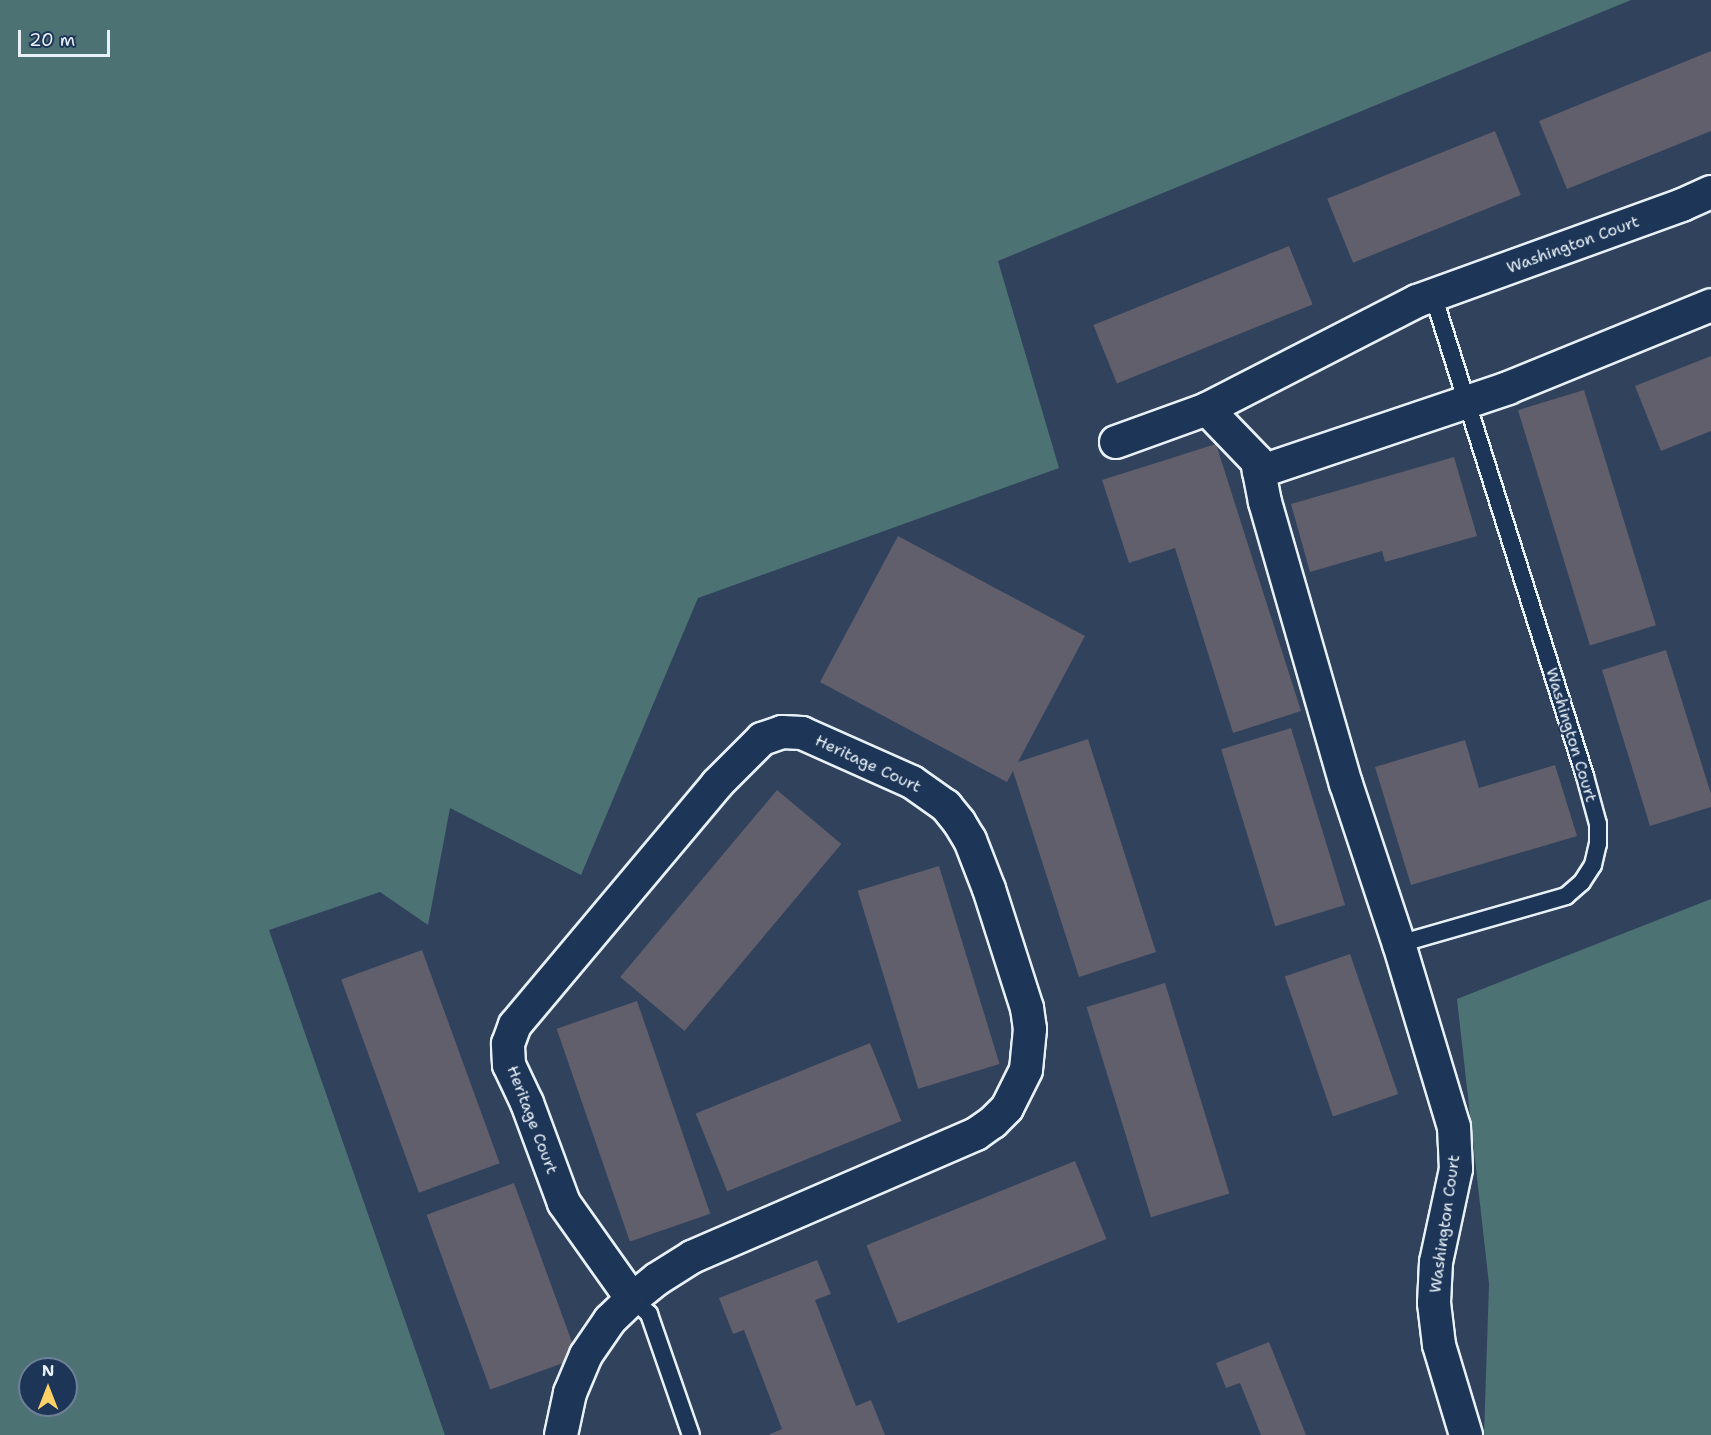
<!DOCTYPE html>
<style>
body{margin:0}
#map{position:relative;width:1711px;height:1435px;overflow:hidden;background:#31425d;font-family:"Shantell Sans",sans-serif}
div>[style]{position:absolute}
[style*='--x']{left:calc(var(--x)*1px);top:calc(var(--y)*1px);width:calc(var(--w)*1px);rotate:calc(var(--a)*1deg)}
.green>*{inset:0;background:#4d7274}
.building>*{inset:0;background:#605f6b;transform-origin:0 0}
.roads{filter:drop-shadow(2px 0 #e8f1f8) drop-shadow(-2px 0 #e8f1f8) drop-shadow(0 2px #e8f1f8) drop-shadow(0 -2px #e8f1f8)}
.service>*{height:16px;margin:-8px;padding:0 8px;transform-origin:8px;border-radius:8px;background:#1d3557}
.minor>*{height:32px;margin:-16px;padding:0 16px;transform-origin:16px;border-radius:16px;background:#1d3557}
span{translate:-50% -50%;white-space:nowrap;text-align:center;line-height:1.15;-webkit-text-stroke:4.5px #1d3557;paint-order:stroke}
.street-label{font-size:16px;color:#e8f1f8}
.north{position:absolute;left:18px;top:1357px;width:60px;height:60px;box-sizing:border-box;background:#1d3557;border:2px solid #6e8097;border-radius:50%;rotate:0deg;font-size:16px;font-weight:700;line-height:24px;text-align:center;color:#e8f1f8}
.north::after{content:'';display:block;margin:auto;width:21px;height:27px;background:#ffd166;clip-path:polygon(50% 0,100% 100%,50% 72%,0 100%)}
.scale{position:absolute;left:18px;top:30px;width:92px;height:27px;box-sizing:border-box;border:3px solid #e8f1f8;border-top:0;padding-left:8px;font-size:18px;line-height:21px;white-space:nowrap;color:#e8f1f8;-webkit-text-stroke:4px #1d3557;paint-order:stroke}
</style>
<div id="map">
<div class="green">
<i style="clip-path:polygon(evenodd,0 0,1631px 0,998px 261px,1059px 468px,698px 598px,581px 875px,450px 808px,428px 925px,380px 892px,269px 930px,445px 1435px,0 1435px,0 0,30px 1369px,66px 1369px,66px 1405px,30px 1405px,30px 1369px)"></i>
<i style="clip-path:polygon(1711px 899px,1711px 1435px,1484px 1435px,1489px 1284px,1457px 999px)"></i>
</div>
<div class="building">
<i style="clip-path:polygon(1711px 51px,1711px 131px,1567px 189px,1539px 121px)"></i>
<i style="left:1495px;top:131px;width:69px;height:181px;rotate:68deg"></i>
<i style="left:1289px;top:246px;width:63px;height:211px;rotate:68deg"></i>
<i style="clip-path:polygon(1711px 356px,1711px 431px,1661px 451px,1635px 386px)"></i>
<i style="left:1584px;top:390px;width:246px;height:69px;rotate:73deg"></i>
<i style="clip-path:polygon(1216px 444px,1301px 711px,1233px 733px,1175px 548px,1129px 563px,1102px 480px)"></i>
<i style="clip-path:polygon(1454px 457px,1477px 536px,1385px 562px,1382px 551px,1310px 572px,1291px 504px)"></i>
<i style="clip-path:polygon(898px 536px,1085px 636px,1018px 762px,1088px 739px,1156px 952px,1079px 977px,1013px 771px,1007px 782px,820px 682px)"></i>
<i style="clip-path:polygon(1666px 650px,1711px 794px,1711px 807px,1650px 826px,1602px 670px)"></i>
<i style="left:1291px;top:728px;width:185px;height:73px;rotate:73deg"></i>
<i style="clip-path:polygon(1465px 740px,1479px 788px,1555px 765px,1577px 836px,1411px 885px,1375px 767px)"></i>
<i style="left:777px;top:790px;width:84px;height:244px;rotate:40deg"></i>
<i style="left:939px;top:866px;width:207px;height:85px;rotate:73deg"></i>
<i style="left:422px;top:950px;width:227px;height:86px;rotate:70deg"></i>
<i style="left:1350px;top:954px;width:148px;height:69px;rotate:71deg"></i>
<i style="left:1165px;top:983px;width:220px;height:82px;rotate:73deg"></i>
<i style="left:637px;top:1001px;width:225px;height:85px;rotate:71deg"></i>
<i style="left:870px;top:1043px;width:84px;height:188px;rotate:68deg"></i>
<i style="left:1075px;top:1161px;width:84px;height:225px;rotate:68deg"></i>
<i style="left:514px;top:1183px;width:186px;height:93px;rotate:70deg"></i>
<i style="clip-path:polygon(817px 1260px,831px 1294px,815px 1300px,856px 1406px,871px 1400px,885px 1435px,768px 1435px,782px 1429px,744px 1330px,733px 1334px,719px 1298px)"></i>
<i style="clip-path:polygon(1269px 1342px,1306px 1435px,1261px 1435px,1240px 1383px,1226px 1388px,1216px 1363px)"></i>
</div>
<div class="roads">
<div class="service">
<i style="--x:1399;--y:944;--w:174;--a:-16"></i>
<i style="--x:1566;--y:896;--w:21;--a:-41"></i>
<i style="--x:1582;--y:882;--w:20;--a:-57"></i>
<i style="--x:1593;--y:865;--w:22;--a:-77"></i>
<i style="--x:1598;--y:844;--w:20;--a:-90"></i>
<i style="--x:1598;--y:824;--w:50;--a:-105.2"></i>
<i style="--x:1585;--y:776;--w:504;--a:-107.54"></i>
<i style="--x:632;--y:1299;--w:23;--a:41"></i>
<i style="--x:649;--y:1314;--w:128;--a:70.9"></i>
</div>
<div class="minor">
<i style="--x:1207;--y:409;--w:236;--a:-27.2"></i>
<i style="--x:1417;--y:301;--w:282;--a:-19.9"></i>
<i style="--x:1682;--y:205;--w:32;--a:-24"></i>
<i style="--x:1116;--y:442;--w:97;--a:-19.9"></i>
<i style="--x:1207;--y:409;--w:72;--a:46.1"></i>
<i style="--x:1257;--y:461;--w:42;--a:79"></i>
<i style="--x:1265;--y:502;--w:293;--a:74"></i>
<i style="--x:1346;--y:784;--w:169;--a:71.7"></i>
<i style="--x:1399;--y:944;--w:191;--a:73.3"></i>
<i style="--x:1454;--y:1127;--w:42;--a:87.3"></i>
<i style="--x:1456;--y:1169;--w:95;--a:102.1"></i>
<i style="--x:1436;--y:1262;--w:41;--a:92.8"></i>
<i style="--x:1434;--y:1303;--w:42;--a:83.2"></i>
<i style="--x:1439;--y:1345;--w:94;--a:73.3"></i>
<i style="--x:1259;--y:472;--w:263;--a:-18.6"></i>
<i style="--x:1508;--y:388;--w:219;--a:-22.2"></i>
<i style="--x:782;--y:732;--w:20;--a:3"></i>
<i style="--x:802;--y:733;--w:120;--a:24"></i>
<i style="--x:912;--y:782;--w:42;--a:35.2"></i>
<i style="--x:946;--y:806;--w:21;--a:51"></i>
<i style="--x:959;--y:822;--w:21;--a:59"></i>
<i style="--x:970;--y:840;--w:53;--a:68.8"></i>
<i style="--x:989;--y:889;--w:125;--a:72.3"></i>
<i style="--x:1027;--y:1008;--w:21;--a:82"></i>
<i style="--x:1030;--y:1029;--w:41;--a:95.6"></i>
<i style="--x:1026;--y:1070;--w:42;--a:116.6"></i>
<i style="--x:1007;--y:1108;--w:20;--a:135"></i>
<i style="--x:993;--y:1122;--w:21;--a:145"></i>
<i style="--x:976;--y:1134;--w:309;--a:156.6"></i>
<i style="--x:692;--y:1257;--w:41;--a:147.8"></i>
<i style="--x:657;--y:1279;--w:32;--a:141"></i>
<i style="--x:632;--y:1299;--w:118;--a:-125.3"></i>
<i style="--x:564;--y:1203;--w:107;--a:-110.3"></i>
<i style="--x:527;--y:1103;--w:42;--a:-115.3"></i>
<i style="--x:509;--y:1065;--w:21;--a:-93"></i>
<i style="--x:508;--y:1044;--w:20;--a:-70"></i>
<i style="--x:515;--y:1025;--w:314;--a:-50"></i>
<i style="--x:717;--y:784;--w:64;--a:-45"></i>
<i style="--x:762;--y:739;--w:21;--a:-19"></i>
<i style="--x:561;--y:1435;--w:43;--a:-77.9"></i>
<i style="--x:570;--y:1393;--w:41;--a:-67.2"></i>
<i style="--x:586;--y:1355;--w:42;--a:-55.6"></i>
<i style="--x:610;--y:1320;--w:30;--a:-44"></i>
</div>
</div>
<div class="street-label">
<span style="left:1573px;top:245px;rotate:-20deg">Washington Court</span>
<span style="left:1571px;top:735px;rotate:73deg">Washington Court</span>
<span style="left:868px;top:764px;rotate:25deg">Heritage Court</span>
<span style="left:532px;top:1120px;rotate:69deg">Heritage Court</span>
<span style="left:1445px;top:1224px;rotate:-82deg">Washington Court</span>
</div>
<div class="north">N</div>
<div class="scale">20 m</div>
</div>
